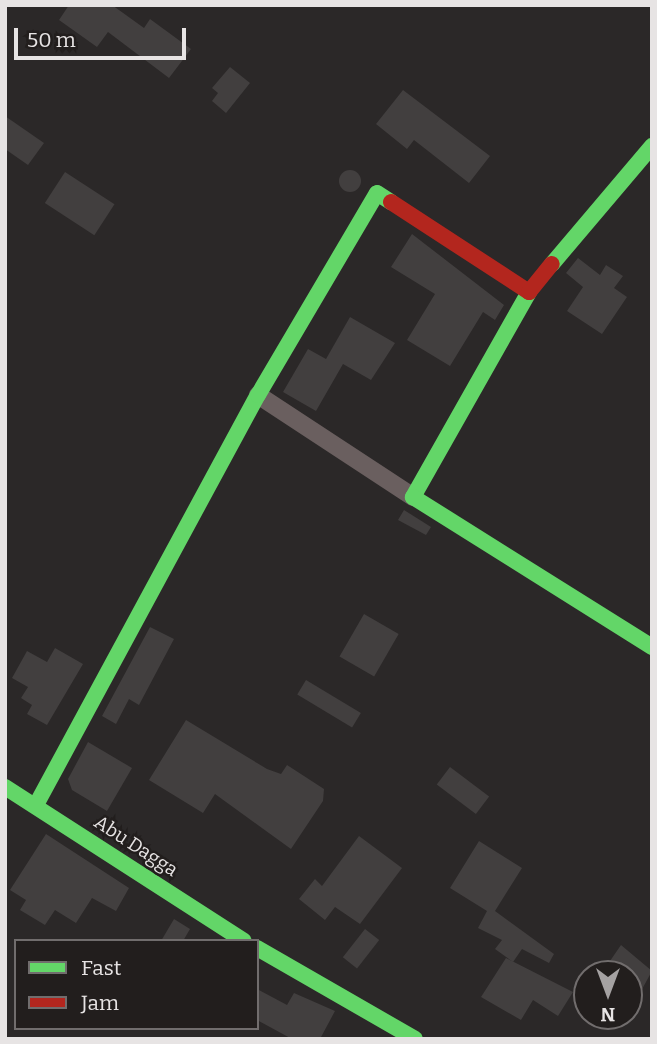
<!DOCTYPE html>
<style>
body{margin:0}
#map{position:relative;width:657px;height:1044px;overflow:hidden;background:#2b2828;font-family:Bitter,serif}
div>[style]{position:absolute}
[style*='--x']{left:calc(var(--x)*1px);top:calc(var(--y)*1px);width:calc(var(--w)*1px);rotate:calc(var(--a)*1deg)}
.building>*{inset:0;background:#423f3f;transform-origin:0 0}
.round{border-radius:50%}
.street>*{height:18px;margin:-9px;padding:0 9px;transform-origin:9px;border-radius:9px;background:#6a5f5f}
.fast>*{height:16px;margin:-8px;padding:0 8px;transform-origin:8px;border-radius:8px;background:#63d668}
.jam>*{height:16px;margin:-8px;padding:0 8px;transform-origin:8px;border-radius:8px;background:#b3261e}
span{translate:-50% -50%;white-space:nowrap;text-align:center;line-height:1.15;-webkit-text-stroke:5px #221e1d;paint-order:stroke}
.street-label{font-size:19px;color:#e7e4e4}
.frame{position:absolute;inset:0;border:7px solid #e7e4e4;pointer-events:none}
.legend{position:absolute;left:14px;top:939px;width:245px;height:91px;box-sizing:border-box;background:#221e1d;border:2px solid #716d6d;margin:0;padding:9px 12px;list-style:none;font-size:21px;color:#e7e4e4}
.legend li{display:flex;align-items:center;gap:14px;height:35px}
.legend b{width:35px;border:2px solid #716d6d}
.north{position:absolute;left:573px;top:960px;width:70px;height:70px;box-sizing:border-box;background:#221e1d;border:2px solid #716d6d;border-radius:50%;rotate:180deg;font-size:19px;font-weight:700;line-height:28px;text-align:center;color:#e7e4e4}
.north::after{content:'';display:block;margin:auto;width:24px;height:32px;background:#a5a2a2;clip-path:polygon(50% 0,100% 100%,50% 72%,0 100%)}
.scale{position:absolute;left:14px;top:28px;width:172px;height:32px;box-sizing:border-box;border:4px solid #e7e4e4;border-top:0;padding-left:9px;font-size:21px;line-height:24px;white-space:nowrap;color:#e7e4e4;-webkit-text-stroke:5px #221e1d;paint-order:stroke}
</style>
<div id="map">
<div class="building">
<i style="clip-path:polygon(69px 5px,112px 5px,144px 28px,150px 19px,191px 49px,169px 78px,108px 32px,97px 47px,59px 20px)"></i>
<i style="clip-path:polygon(230px 67px,250px 83px,226px 113px,212px 101px,218px 93px,212px 88px)"></i>
<i style="clip-path:polygon(403px 90px,490px 156px,469px 183px,414px 140px,407px 149px,376px 124px)"></i>
<i style="clip-path:polygon(5px 116px,44px 143px,28px 165px,5px 149px)"></i>
<i class="round" style="left:339px;top:170px;width:22px;height:22px"></i>
<i style="left:65px;top:172px;width:59px;height:37px;rotate:33deg"></i>
<i style="clip-path:polygon(412px 234px,504px 305px,495px 320px,483px 312px,450px 366px,407px 340px,435px 294px,391px 267px)"></i>
<i style="clip-path:polygon(578px 258px,600px 275px,606px 265px,623px 276px,614px 288px,627px 297px,602px 334px,567px 311px,583px 287px,566px 273px)"></i>
<i style="clip-path:polygon(350px 317px,395px 343px,371px 380px,343px 364px,316px 411px,283px 392px,308px 349px,326px 359px)"></i>
<i style="clip-path:polygon(404px 510px,431px 527px,426px 535px,398px 520px)"></i>
<i style="left:364px;top:614px;width:40px;height:49px;rotate:30deg"></i>
<i style="clip-path:polygon(150px 627px,174px 639px,139px 705px,129px 699px,116px 724px,102px 716px)"></i>
<i style="clip-path:polygon(55px 648px,83px 664px,47px 725px,27px 714px,32px 705px,21px 698px,28px 687px,12px 678px,27px 651px,47px 662px)"></i>
<i style="left:306px;top:680px;width:64px;height:17px;rotate:31deg"></i>
<i style="clip-path:polygon(186px 720px,267px 769px,281px 774px,287px 765px,324px 789px,323px 801px,291px 849px,215px 794px,203px 813px,149px 780px)"></i>
<i style="clip-path:polygon(88px 742px,132px 768px,107px 811px,72px 790px,68px 779px)"></i>
<i style="left:450px;top:767px;width:49px;height:22px;rotate:37deg"></i>
<i style="clip-path:polygon(46px 834px,129px 888px,116px 911px,92px 898px,76px 923px,55px 910px,45px 925px,20px 910px,26px 900px,10px 890px)"></i>
<i style="clip-path:polygon(359px 836px,402px 868px,360px 924px,335px 907px,325px 920px,299px 899px,315px 879px,322px 886px)"></i>
<i style="clip-path:polygon(479px 841px,522px 868px,495px 911px,554px 954px,549px 963px,522px 949px,513px 962px,495px 949px,502px 940px,478px 928px,487px 911px,450px 888px)"></i>
<i style="clip-path:polygon(174px 919px,190px 929px,183px 941px,161px 941px)"></i>
<i style="left:365px;top:929px;width:18px;height:36px;rotate:38deg"></i>
<i style="clip-path:polygon(621px 945px,652px 971px,629px 1013px,629px 974px,601px 974px)"></i>
<i style="clip-path:polygon(506px 958px,573px 992px,558px 1016px,533px 1000px,521px 1020px,481px 997px)"></i>
<i style="clip-path:polygon(257px 989px,287px 1005px,294px 993px,335px 1011px,320px 1039px,292px 1039px,257px 1020px)"></i>
</div>
<div class="street">
<i style="--x:258;--y:395;--w:186;--a:33.3"></i>
</div>
<div class="fast">
<i style="--x:552;--y:264;--w:155;--a:-49.7"></i>
<i style="--x:529;--y:292;--w:236;--a:119.5"></i>
<i style="--x:413;--y:497;--w:282;--a:32.1"></i>
<i style="--x:5;--y:787;--w:284;--a:32.8"></i>
<i style="--x:36;--y:805;--w:466;--a:-61.6"></i>
<i style="--x:258;--y:395;--w:234;--a:-59.5"></i>
<i style="--x:377;--y:193;--w:17;--a:33"></i>
<i style="--x:257;--y:948;--w:182;--a:29.9"></i>
</div>
<div class="jam">
<i style="--x:391;--y:202;--w:165;--a:33.1"></i>
<i style="--x:529;--y:292;--w:36;--a:-51"></i>
</div>
<div class="street-label">
<span style="left:136px;top:846px;rotate:33deg">Abu Dagga</span>
</div>
<div class="frame"></div>
<ul class="legend">
<li><b style="height:9px;background:#63d668"></b>Fast</li>
<li><b style="height:9px;background:#b3261e"></b>Jam</li>
</ul>
<div class="north">N</div>
<div class="scale">50 m</div>
</div>
